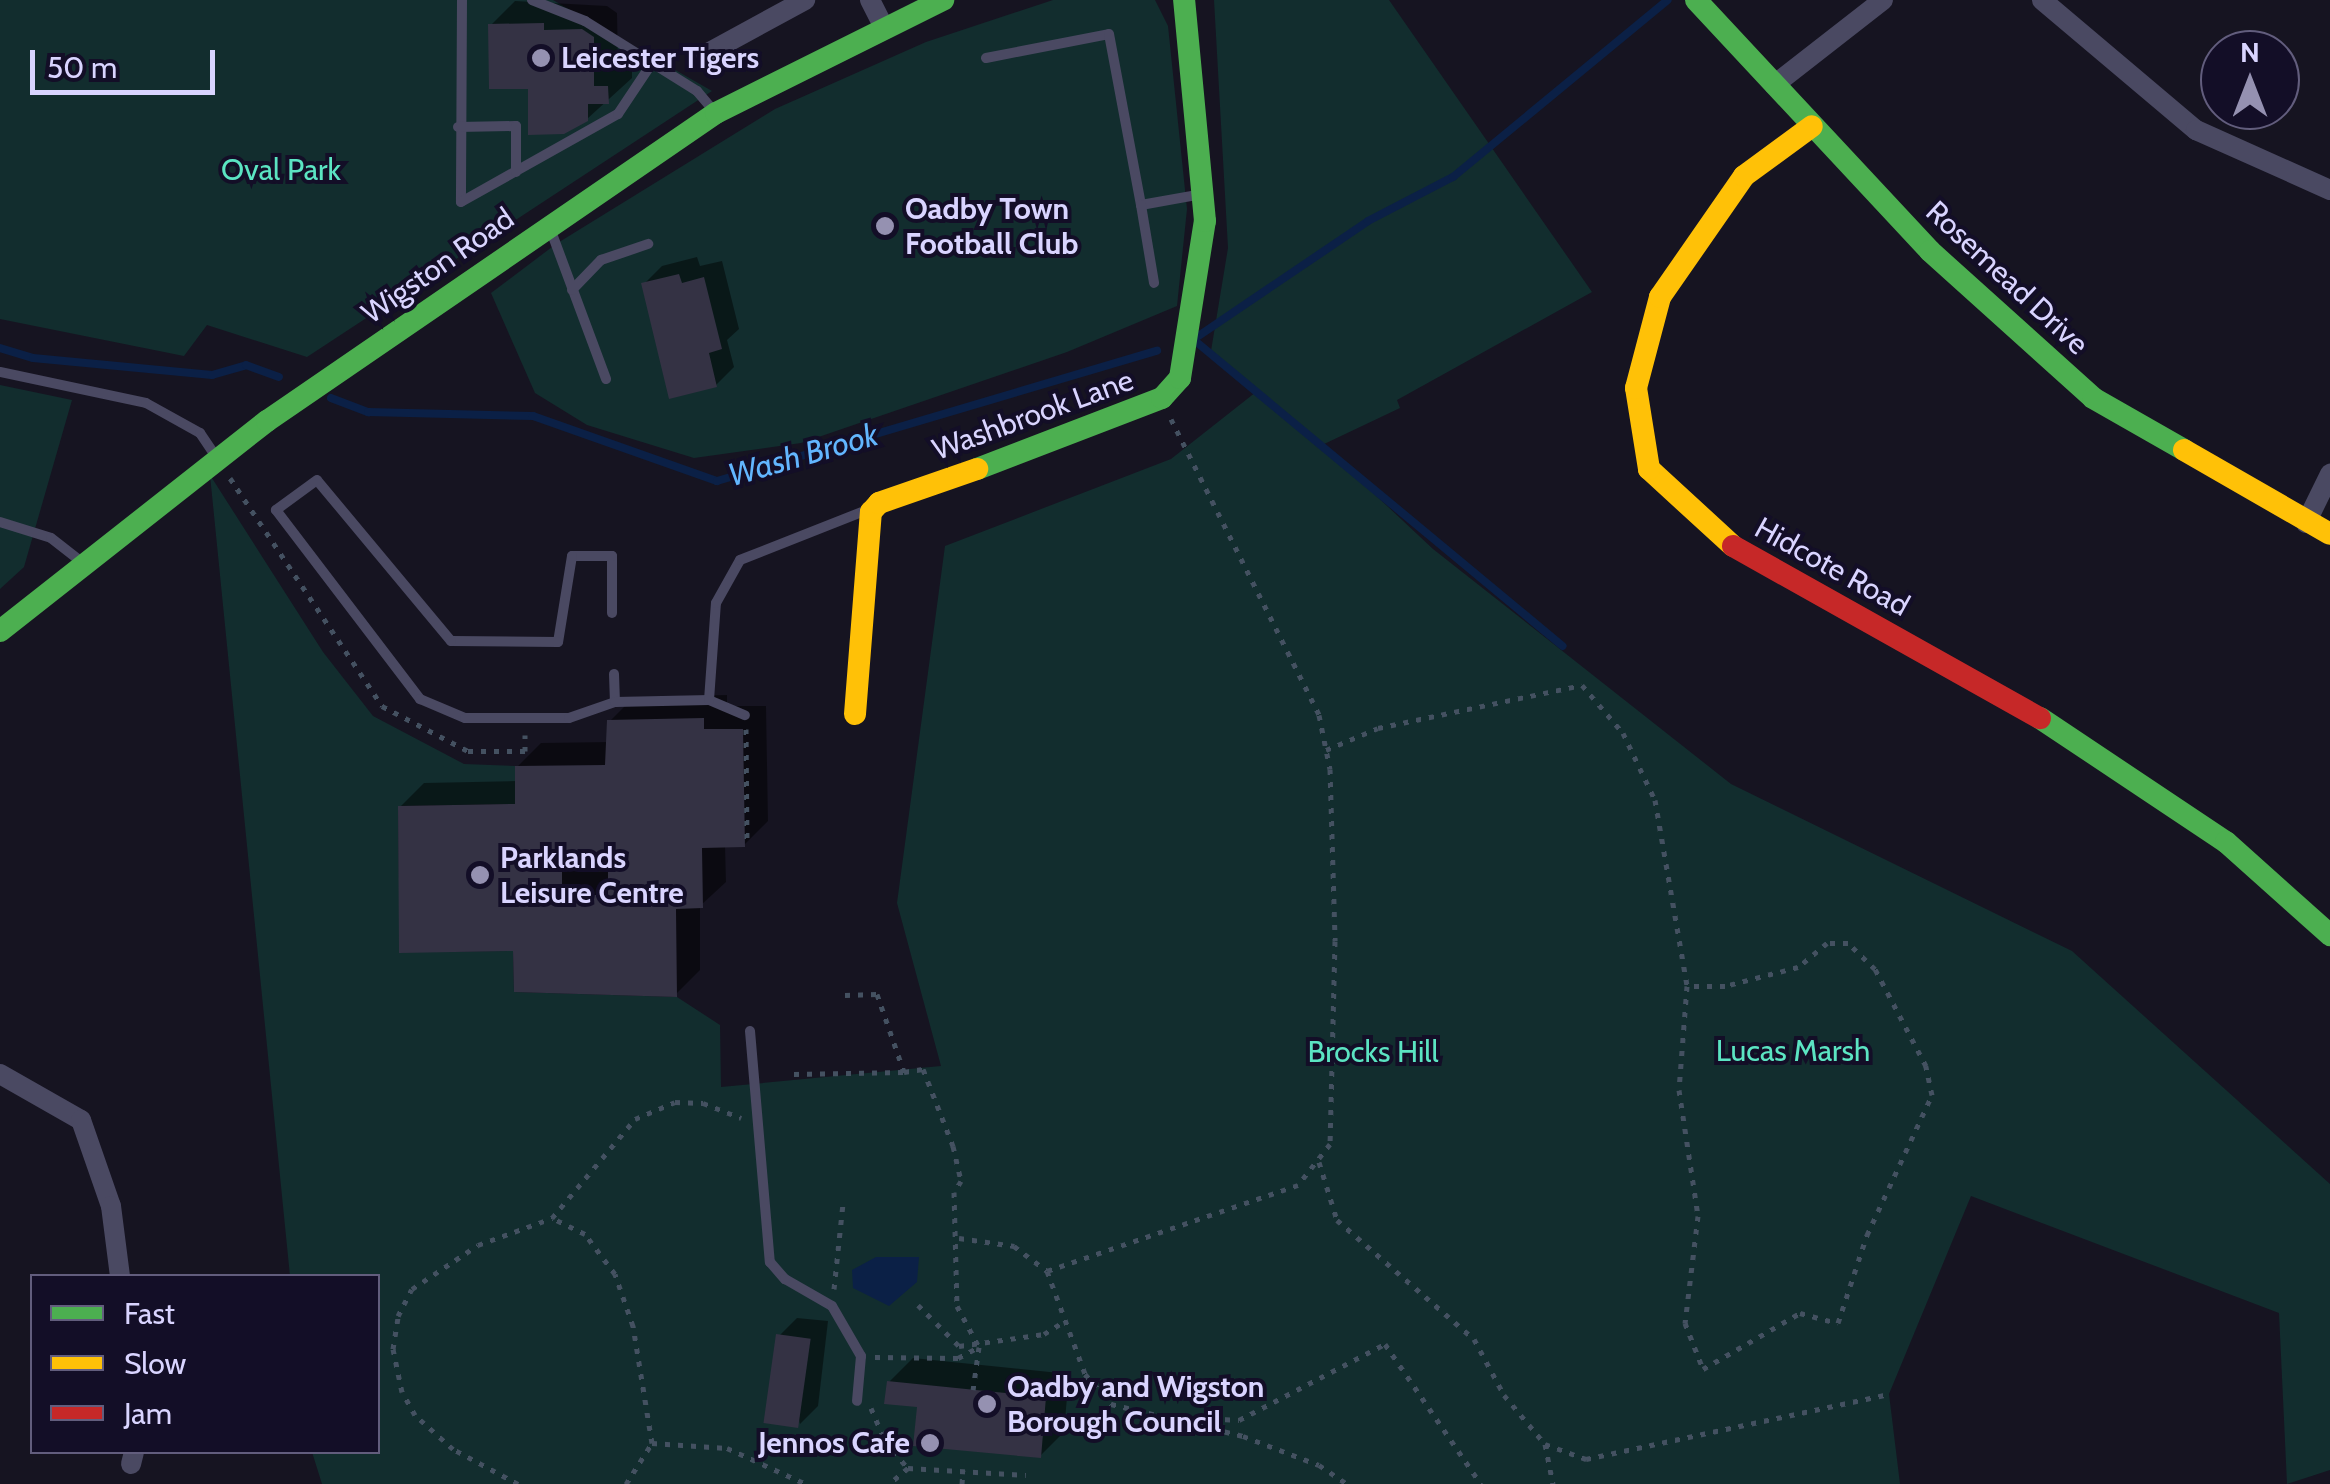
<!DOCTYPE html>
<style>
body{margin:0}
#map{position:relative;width:2330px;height:1484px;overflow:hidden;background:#161421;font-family:Cabin,sans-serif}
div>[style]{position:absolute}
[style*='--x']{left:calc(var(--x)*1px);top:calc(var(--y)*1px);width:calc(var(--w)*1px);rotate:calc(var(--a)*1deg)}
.green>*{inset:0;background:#122d2e}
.water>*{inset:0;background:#0b2046}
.shadow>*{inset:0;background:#0007}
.stream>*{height:8px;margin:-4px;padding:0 4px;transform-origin:4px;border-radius:4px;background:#0b2046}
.building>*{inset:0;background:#343244;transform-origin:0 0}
.path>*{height:5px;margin-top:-2.5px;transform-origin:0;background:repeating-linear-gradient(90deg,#445161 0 5px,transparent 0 13px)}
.lane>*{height:10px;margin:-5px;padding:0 5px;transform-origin:5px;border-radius:5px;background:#4a4962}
.street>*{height:20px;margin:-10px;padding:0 10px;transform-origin:10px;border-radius:10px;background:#4a4962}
.fast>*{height:22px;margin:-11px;padding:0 11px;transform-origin:11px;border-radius:11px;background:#4caf50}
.slow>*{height:22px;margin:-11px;padding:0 11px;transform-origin:11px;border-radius:11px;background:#ffc107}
.jam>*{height:22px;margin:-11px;padding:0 11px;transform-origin:11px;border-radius:11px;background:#c62828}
.dots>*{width:28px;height:28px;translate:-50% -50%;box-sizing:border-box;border:5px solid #130e27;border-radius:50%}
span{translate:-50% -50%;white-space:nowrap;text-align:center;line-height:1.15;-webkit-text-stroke:8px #130e27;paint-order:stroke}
.poi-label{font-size:30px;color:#d9d4ff;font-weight:700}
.left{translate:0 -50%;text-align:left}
.right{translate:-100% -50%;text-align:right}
.park-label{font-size:30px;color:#5be4c2}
.street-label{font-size:30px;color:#d9d4ff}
.water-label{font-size:32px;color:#62b6ff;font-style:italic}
.legend{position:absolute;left:30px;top:1274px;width:350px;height:180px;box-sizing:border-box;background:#130e27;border:2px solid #625d7d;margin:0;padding:12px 18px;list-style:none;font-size:30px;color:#d9d4ff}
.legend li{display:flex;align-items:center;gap:20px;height:50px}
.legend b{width:50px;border:2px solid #625d7d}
.north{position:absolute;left:2200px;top:30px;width:100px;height:100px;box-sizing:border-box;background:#130e27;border:2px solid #625d7d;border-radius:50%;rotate:0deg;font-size:28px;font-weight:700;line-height:40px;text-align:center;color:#d9d4ff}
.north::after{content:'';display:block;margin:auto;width:35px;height:45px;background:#9591b1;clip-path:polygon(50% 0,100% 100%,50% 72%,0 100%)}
.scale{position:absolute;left:30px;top:50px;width:185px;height:45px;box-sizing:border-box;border:5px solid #d9d4ff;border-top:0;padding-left:12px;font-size:30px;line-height:35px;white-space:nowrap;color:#d9d4ff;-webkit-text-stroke:8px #130e27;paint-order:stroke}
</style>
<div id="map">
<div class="green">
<i style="clip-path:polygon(0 0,553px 0,712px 91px,307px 357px,207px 325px,184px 356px,0 319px)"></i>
<i style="clip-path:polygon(1053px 0,1155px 0,1168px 26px,1187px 209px,1177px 306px,1067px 352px,801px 443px,694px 458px,587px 425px,535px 393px,491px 293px,556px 244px,775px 109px,926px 42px)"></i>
<i style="clip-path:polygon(1214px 0,1389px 0,1592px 292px,1397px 400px,1400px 408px,1322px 445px,1433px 549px,1731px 784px,2072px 951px,2330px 1184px,2330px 1470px,2287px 1484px,2279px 1313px,1971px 1196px,1889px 1394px,1900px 1484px,322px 1484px,312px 1452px,378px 1452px,378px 1276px,290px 1276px,210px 475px,323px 652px,373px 716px,464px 764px,515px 766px,515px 804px,398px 806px,400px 952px,513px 951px,514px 992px,677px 997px,720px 1025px,721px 1087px,941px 1066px,897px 903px,945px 546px,1171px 459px,1256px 392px,1211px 351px,1228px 248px)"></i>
<i style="clip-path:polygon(0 385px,72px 400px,24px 567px,0 589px)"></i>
</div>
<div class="water">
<i style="clip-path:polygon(876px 1257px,919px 1257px,917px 1282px,889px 1306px,853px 1288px,852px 1270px)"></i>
</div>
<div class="shadow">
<i style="clip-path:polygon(515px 1px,607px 6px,617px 13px,618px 63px,632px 63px,632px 78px,587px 119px,530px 86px,491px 25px)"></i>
<i style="clip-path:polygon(697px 257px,700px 266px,722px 261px,739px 329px,727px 340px,734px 367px,716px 385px,644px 284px,662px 266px)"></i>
<i style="clip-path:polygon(evenodd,727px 695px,727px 706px,766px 706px,768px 821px,744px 845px,725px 845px,726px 882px,700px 906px,700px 970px,676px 994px,608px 995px,608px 988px,516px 948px,400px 807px,424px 783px,517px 781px,517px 767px,541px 743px,609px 742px,610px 721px,634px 697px,727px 695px,585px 853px,610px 853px,610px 872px,585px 872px,585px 853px)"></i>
<i style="clip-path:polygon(797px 1318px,828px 1321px,818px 1406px,800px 1424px,779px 1336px)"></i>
<i style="clip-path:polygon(913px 1358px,1069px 1374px,1064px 1432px,1040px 1456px,920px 1405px,889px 1382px)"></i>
</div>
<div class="stream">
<i style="--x:1194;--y:339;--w:210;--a:-34.1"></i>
<i style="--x:1368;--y:221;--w:96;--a:-27.4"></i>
<i style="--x:1453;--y:177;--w:278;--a:-39.5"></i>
<i style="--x:1194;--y:340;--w:479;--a:39.7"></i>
<i style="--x:0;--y:348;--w:34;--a:17"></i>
<i style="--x:33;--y:358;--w:180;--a:5.4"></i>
<i style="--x:212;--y:375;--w:35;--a:-16"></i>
<i style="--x:246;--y:365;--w:35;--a:20"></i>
<i style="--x:331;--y:398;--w:40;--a:21"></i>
<i style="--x:368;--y:412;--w:165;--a:1.4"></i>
<i style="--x:533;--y:416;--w:195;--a:19.5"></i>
<i style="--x:717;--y:481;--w:459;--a:-16.5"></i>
</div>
<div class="building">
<i style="clip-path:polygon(544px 23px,544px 30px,582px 29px,594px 37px,594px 86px,608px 86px,609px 104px,588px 104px,588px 121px,564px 134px,528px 135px,528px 89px,489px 89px,488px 24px)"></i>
<i style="clip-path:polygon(679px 274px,682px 283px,704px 277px,722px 349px,709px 353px,717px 387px,669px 399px,641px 283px)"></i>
<i style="clip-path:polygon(evenodd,704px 718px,704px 729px,743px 729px,745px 847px,702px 848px,703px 908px,676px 909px,677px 997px,514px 992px,513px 951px,399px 953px,398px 806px,515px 804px,515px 766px,605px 765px,607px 720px,704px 718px,608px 855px,608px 895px,562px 895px,562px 856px,608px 855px)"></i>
<i style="left:776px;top:1334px;width:35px;height:90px;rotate:8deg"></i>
<i style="clip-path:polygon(887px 1381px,1046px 1397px,1041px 1458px,913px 1446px,917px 1407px,884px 1404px)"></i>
</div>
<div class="path">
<i style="--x:1171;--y:419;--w:331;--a:63.4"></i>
<i style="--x:1319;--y:715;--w:55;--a:78.5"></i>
<i style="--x:1330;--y:769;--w:172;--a:88.3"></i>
<i style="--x:1335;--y:941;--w:203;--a:91.4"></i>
<i style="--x:1330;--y:1144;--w:52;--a:128"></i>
<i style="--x:1298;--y:1185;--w:265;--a:161.1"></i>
<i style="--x:1047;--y:1271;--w:110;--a:69.7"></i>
<i style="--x:1085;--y:1374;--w:40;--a:49"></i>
<i style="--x:1111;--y:1404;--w:136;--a:13.6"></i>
<i style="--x:1243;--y:1436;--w:81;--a:20.9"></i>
<i style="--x:1319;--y:1465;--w:34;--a:34"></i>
<i style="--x:230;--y:478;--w:274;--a:56.3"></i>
<i style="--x:382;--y:706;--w:97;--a:27.6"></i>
<i style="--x:468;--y:751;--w:57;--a:0"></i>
<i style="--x:525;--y:751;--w:16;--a:-90"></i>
<i style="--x:746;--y:729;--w:116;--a:89.5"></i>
<i style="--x:1326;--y:750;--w:56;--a:-22.9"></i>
<i style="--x:1378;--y:728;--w:208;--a:-11.9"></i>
<i style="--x:1582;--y:685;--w:63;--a:49.5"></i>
<i style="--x:1623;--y:733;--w:74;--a:64.5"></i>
<i style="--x:1655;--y:800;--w:189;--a:80.2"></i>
<i style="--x:1687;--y:986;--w:104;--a:94.4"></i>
<i style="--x:1679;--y:1090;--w:127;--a:81.4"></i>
<i style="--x:1698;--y:1216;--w:108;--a:96.9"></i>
<i style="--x:1685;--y:1323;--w:49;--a:68.6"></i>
<i style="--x:1703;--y:1369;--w:112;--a:-30"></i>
<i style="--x:1800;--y:1313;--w:39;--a:15"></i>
<i style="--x:1838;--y:1323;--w:93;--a:-71.8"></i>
<i style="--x:1867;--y:1235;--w:154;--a:-65.1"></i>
<i style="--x:1932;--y:1095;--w:30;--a:-102"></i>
<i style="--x:1926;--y:1066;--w:110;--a:-117.7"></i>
<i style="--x:1875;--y:969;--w:37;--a:-136"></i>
<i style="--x:1848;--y:943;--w:21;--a:180"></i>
<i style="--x:1827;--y:943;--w:38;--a:140"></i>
<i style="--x:1798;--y:967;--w:75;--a:165.4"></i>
<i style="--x:1725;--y:986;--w:38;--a:180"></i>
<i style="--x:845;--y:995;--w:32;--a:-2"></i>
<i style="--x:877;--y:994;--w:83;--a:70.9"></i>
<i style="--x:904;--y:1072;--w:19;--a:-9"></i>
<i style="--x:923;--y:1069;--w:83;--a:68.7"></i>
<i style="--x:953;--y:1146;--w:36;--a:77"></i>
<i style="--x:961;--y:1181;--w:13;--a:122"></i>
<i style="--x:954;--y:1192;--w:114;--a:88.5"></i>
<i style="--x:957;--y:1306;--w:47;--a:61.8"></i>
<i style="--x:979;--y:1347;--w:43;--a:97.9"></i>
<i style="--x:794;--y:1074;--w:110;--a:-1"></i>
<i style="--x:1319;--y:1162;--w:61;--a:72.8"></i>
<i style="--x:1337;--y:1220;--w:181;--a:41"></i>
<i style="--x:1474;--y:1339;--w:64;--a:61.8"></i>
<i style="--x:1504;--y:1395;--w:64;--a:50.1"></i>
<i style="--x:1545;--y:1444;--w:41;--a:78.7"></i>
<i style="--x:959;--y:1238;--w:56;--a:8.3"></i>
<i style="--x:1014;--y:1246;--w:41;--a:37.1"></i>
<i style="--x:834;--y:1289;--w:86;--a:-84"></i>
<i style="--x:918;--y:1305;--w:58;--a:45"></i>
<i style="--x:959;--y:1346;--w:86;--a:-8"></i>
<i style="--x:1044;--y:1334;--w:22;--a:-32"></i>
<i style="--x:875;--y:1357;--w:83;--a:0.7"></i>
<i style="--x:958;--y:1358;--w:21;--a:-28"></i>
<i style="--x:871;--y:1408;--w:36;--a:67"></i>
<i style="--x:885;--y:1441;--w:35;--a:50"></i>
<i style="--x:908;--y:1468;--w:25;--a:140"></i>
<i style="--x:1186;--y:1417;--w:53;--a:3.2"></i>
<i style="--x:1239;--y:1420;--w:165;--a:-27.5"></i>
<i style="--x:1385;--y:1344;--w:170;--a:55.6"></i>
<i style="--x:652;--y:1443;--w:75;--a:3.8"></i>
<i style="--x:727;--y:1448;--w:87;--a:24.5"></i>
<i style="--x:1545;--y:1444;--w:44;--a:20.1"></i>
<i style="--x:1586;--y:1459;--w:310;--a:-12.1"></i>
<i style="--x:908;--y:1468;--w:118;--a:3.4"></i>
<i style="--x:518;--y:1484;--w:74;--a:-151.7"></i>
<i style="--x:453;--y:1449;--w:51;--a:-138.2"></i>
<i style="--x:415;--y:1415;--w:26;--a:-119"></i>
<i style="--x:402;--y:1392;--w:44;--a:-101.8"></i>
<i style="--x:393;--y:1349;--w:33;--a:-81"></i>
<i style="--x:398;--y:1316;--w:30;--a:-63"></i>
<i style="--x:412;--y:1289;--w:79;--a:-33.7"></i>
<i style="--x:478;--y:1245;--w:79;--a:-20"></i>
<i style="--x:626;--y:1484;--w:49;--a:-57.6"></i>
<i style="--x:652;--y:1443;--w:119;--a:-99.2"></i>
<i style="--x:633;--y:1326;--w:55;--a:-109.1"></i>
<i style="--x:615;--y:1274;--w:50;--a:-126.9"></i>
<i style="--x:585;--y:1234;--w:37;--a:-154"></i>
<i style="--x:552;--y:1218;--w:129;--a:-50"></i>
<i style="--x:635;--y:1119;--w:43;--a:-23"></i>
<i style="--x:675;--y:1102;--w:28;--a:2"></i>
<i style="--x:703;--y:1103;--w:41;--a:21.5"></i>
<i style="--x:962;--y:1484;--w:14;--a:-86"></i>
</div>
<div class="lane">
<i style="--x:462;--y:0;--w:202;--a:90.3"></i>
<i style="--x:461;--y:202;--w:180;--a:-29.3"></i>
<i style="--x:618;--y:114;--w:61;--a:-56.3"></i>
<i style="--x:532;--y:0;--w:57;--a:21.6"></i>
<i style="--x:585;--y:21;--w:132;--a:32"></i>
<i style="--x:697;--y:91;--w:25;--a:50"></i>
<i style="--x:986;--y:58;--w:125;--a:-11"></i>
<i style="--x:1109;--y:34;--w:174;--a:79.4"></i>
<i style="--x:1141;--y:205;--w:63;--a:-10.1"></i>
<i style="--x:458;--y:127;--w:58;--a:-1"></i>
<i style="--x:516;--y:126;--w:46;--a:90"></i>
<i style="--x:1141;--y:205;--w:79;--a:80.5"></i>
<i style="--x:551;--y:231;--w:158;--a:69.6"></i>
<i style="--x:572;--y:290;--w:42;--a:-46"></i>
<i style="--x:601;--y:260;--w:50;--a:-18.8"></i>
<i style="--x:0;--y:372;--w:149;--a:12"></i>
<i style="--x:146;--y:403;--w:62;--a:29.1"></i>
<i style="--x:200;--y:433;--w:30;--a:56"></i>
<i style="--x:0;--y:522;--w:53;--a:17.4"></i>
<i style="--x:51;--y:538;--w:39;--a:38"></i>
<i style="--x:612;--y:613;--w:57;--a:-90"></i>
<i style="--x:612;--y:556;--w:40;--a:180"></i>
<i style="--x:572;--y:556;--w:87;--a:99.2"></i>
<i style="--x:558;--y:642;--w:107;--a:-179.5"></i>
<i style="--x:451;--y:641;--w:209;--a:-129.8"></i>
<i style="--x:317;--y:480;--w:51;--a:143.8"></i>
<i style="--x:276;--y:510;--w:238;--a:52.7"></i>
<i style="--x:420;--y:699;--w:49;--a:22.9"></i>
<i style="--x:465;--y:718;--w:104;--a:0"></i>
<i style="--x:569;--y:718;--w:49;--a:-19.2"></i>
<i style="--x:614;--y:674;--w:28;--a:88"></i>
<i style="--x:615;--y:702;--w:94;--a:-1.2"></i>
<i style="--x:709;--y:700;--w:39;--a:23"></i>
<i style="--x:709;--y:700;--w:97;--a:-85.9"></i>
<i style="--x:716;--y:603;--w:49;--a:-60.8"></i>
<i style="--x:740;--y:560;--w:136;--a:-21.5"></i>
<i style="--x:750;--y:1031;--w:232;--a:85.1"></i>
<i style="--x:770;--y:1262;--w:23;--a:49"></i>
<i style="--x:785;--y:1279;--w:54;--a:29.9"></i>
<i style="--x:832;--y:1306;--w:58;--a:59.9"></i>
<i style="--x:861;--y:1356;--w:45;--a:95.1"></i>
</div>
<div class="street">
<i style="--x:870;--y:0;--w:30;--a:63"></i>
<i style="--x:2042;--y:0;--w:202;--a:40.2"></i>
<i style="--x:2196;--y:130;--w:147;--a:24.1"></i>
<i style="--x:706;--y:54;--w:113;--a:-28.6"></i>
<i style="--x:1774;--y:85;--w:138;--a:-37.9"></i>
<i style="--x:2306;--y:523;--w:55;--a:-63.9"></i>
<i style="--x:0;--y:1074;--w:93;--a:29.6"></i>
<i style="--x:81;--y:1120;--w:91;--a:70.8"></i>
<i style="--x:111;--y:1206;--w:71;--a:82.7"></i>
<i style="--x:131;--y:1464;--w:12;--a:-76"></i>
</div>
<div class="fast">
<i style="--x:1696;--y:0;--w:343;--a:47"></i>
<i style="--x:1930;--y:251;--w:219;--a:42"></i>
<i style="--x:2093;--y:398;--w:105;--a:29.7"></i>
<i style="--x:977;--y:469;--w:198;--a:-21"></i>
<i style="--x:1162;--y:398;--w:27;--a:-48"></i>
<i style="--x:1180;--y:378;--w:159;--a:-81"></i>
<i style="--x:1205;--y:221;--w:222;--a:-95.4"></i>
<i style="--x:0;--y:631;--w:340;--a:-38.2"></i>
<i style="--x:267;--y:421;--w:544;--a:-34.45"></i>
<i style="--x:716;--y:113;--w:254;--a:-26.5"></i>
<i style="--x:2040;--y:718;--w:224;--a:33.7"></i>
<i style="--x:2226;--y:842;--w:140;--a:41.8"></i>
</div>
<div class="slow">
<i style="--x:2184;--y:450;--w:168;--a:29.9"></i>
<i style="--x:1733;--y:546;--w:114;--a:-137.5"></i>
<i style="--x:1649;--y:469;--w:82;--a:-99.1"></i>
<i style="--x:1636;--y:388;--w:94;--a:-75.2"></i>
<i style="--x:1660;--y:297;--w:147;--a:-55.2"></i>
<i style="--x:1744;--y:176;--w:84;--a:-36.3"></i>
<i style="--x:855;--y:714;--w:203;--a:-85.5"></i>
<i style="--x:871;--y:512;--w:12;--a:-48"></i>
<i style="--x:879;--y:503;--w:104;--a:-19.1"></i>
</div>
<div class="jam">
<i style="--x:1733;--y:546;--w:352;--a:29.3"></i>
</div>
<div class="dots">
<i style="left:541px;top:58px;background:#9591b1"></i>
<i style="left:885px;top:226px;background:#9591b1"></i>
<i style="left:480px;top:875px;background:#9591b1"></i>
<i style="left:987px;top:1404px;background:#9591b1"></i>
<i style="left:930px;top:1443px;background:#9591b1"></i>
</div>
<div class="poi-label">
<span class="left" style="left:561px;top:58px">Leicester Tigers</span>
<span class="left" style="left:905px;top:226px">Oadby Town<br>Football Club</span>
<span class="left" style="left:500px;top:875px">Parklands<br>Leisure Centre</span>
<span class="left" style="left:1007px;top:1404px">Oadby and Wigston<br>Borough Council</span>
<span class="right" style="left:910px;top:1443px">Jennos Cafe</span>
</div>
<div class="park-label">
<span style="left:281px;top:170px">Oval Park</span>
<span style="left:1793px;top:1051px">Lucas Marsh</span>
<span style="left:1373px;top:1052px">Brocks Hill</span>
</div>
<div class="street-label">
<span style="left:438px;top:266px;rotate:-35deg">Wigston Road</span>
<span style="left:2007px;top:278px;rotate:43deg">Rosemead Drive</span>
<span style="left:1033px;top:415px;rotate:-20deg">Washbrook Lane</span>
<span style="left:1832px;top:567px;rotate:29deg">Hidcote Road</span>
</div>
<div class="water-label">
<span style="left:803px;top:455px;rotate:-16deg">Wash Brook</span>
</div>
<ul class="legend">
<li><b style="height:12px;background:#4caf50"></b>Fast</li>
<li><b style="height:12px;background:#ffc107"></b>Slow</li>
<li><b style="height:12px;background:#c62828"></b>Jam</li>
</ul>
<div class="north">N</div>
<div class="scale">50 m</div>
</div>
